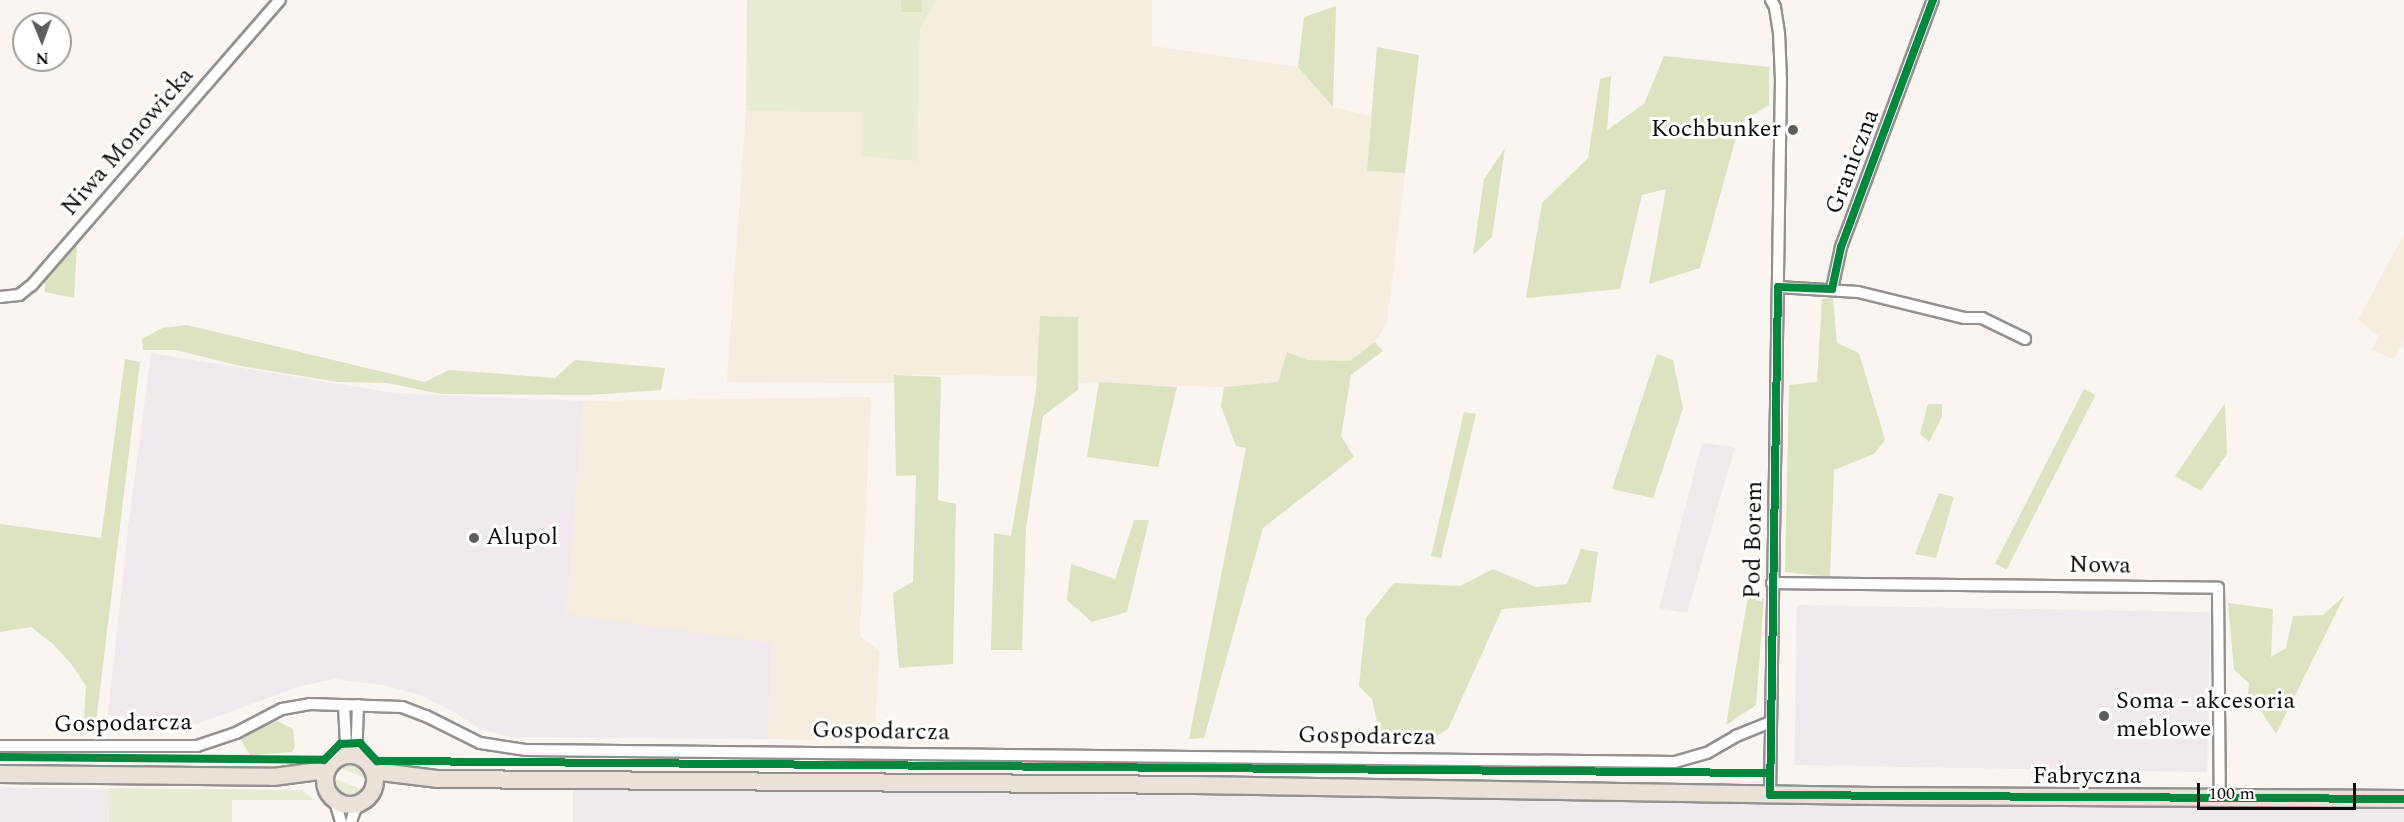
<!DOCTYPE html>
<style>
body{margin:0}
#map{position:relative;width:2404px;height:822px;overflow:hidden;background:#faf5f0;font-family:Spectral,serif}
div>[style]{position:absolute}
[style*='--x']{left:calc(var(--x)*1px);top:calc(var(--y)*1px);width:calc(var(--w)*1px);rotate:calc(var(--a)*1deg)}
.industrial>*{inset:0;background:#f0e9ed;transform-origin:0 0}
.farmland>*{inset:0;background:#f5eddd}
.green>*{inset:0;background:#e8ecd2}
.forest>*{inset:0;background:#dbe3c0;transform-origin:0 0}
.roads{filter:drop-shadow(2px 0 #93918f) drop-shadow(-2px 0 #93918f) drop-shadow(0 2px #93918f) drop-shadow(0 -2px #93918f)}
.minor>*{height:10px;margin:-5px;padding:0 5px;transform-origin:5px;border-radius:5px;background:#fefefd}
.primary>*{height:16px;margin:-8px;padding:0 8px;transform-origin:8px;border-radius:8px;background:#eae1d9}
.primary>.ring{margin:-8px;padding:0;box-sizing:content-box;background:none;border:16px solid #eae1d9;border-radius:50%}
.cycleway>*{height:8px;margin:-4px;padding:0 4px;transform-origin:4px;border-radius:4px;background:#00873e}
.dots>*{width:16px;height:16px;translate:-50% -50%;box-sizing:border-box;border:3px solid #fff;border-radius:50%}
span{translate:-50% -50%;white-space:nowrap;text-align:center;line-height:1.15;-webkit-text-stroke:6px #fff;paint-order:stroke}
.poi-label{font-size:24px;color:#0c0c0c}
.right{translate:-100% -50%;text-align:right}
.left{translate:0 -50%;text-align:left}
.street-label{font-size:24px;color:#0c0c0c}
.north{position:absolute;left:12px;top:12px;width:60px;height:60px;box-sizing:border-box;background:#fff;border:2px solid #9e9e9e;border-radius:50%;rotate:179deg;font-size:16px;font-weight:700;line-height:24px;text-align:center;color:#0c0c0c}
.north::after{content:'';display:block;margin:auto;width:21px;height:27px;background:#5f5e5c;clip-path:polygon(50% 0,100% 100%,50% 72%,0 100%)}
.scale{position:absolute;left:2197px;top:783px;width:159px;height:27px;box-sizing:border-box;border:3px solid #0c0c0c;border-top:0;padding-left:8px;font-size:18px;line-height:21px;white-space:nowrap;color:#0c0c0c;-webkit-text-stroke:4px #fff;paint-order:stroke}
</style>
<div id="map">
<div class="industrial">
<i style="clip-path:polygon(151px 353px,394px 393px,583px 401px,567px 613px,772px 643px,768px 739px,511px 737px,480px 729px,453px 711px,420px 695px,383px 685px,335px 679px,301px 686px,196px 724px,108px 715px,128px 529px)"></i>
<i style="clip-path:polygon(1702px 443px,1735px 447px,1687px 613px,1659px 608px)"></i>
<i style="left:1797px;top:605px;width:413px;height:160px;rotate:1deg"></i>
<i style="left:0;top:787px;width:109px;height:35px;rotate:1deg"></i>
<i style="clip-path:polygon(573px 789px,2404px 809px,2404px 822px,573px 822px)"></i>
</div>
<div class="farmland">
<i style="clip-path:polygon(936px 0,1152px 0,1152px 46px,1298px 67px,1333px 107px,1371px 116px,1367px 171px,1405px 173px,1387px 323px,1375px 342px,1350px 361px,1307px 360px,1287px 353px,1278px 382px,1224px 387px,1078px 383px,1078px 317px,1040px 316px,1037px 376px,894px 375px,894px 383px,727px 382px,746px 111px,861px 111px,916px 160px,920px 30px)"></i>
<i style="clip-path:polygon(2404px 234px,2404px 341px,2394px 359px,2371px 350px,2379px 336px,2358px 320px)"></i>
<i style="clip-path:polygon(871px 397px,860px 636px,879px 651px,875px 741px,768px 739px,772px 643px,567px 614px,583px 401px)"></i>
</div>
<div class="green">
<i style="clip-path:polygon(747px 0,936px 0,920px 30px,917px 161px,861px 156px,861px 112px,746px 111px)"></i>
<i style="clip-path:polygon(351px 763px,362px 768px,367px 779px,338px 767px)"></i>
<i style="clip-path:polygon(332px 778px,365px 790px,355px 797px,345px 797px,335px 790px)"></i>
<i style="clip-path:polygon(109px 788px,302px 790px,314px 800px,232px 800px,232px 822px,109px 822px)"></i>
</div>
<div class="forest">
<i style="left:901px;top:0;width:21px;height:12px"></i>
<i style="clip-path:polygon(1336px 6px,1333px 107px,1298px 67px,1304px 17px)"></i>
<i style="clip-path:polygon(1377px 47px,1419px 55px,1405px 173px,1367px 171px)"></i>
<i style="clip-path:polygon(1664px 56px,1769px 67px,1769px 105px,1740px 123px,1700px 268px,1649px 284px,1666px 189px,1642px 195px,1620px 289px,1526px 298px,1542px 203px,1588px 158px,1600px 79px,1611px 76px,1607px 130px,1644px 104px)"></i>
<i style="clip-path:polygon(1505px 148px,1492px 237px,1473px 255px,1484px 179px)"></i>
<i style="clip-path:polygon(77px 244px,74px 298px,45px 292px,45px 280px)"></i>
<i style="clip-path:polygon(1833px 298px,1837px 343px,1859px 353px,1885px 440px,1874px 454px,1834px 470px,1830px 577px,1785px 572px,1789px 385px,1817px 382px,1822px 299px)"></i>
<i style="clip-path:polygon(1040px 316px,1078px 317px,1078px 390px,1043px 416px,1026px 528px,1022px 650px,991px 650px,994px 533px,1011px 536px,1036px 391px)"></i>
<i style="clip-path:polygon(187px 325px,425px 382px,449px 370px,555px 378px,575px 360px,665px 368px,661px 390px,589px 395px,441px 394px,387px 383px,338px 382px,240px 366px,176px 350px,143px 350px,142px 339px,162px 328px)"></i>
<i style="clip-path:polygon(1375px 342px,1383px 351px,1351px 375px,1341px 436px,1354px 457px,1263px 528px,1204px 738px,1189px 739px,1246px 448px,1236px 446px,1221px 406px,1224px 387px,1278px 382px,1287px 352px,1307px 360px,1350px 361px)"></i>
<i style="clip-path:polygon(1657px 354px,1673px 360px,1683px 408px,1653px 498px,1612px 489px)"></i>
<i style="clip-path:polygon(125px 359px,140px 362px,96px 722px,84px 718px,86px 686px,72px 665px,53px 644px,31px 627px,0 632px,0 524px,101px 538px)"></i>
<i style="clip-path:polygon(894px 375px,941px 377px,938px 500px,956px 504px,953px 664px,899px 668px,893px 593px,913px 582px,916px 475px,896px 476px)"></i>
<i style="clip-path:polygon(1099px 382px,1177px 387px,1158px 467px,1087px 457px)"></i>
<i style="left:2084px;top:389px;width:13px;height:196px;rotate:27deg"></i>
<i style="clip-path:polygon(2225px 403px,2227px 454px,2201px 491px,2175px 476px)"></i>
<i style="clip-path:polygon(1928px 404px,1942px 404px,1942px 417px,1929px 442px,1920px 434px)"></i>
<i style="clip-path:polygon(1464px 412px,1476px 414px,1441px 558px,1431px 556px)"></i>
<i style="clip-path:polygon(1939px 493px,1954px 497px,1936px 558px,1915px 554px)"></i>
<i style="clip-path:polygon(1134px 520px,1149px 520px,1127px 612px,1092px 622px,1067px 600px,1071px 564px,1115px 579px)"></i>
<i style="clip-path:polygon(1581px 549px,1598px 552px,1591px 602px,1502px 609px,1448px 729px,1421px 746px,1381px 740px,1372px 699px,1359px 686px,1366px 618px,1394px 583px,1460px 586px,1493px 569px,1536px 587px,1567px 584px)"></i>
<i style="clip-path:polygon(2345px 595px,2276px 734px,2259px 708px,2247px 702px,2249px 683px,2234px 670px,2228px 603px,2273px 609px,2271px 657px,2286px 648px,2293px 616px,2323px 615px)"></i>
<i style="clip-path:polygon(1748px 596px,1764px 599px,1756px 705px,1726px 725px)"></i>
<i style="clip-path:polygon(277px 721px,293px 729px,295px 747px,292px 752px,250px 755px,241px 740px,250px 729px)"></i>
</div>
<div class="roads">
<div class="minor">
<i style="--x:1778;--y:287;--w:80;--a:3.6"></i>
<i style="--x:1858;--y:292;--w:110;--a:13.7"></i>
<i style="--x:1965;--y:318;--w:17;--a:0"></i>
<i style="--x:1982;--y:318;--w:48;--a:26"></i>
<i style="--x:1832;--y:289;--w:43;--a:-77.9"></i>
<i style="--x:1841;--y:247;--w:264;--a:-69.6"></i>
<i style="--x:0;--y:297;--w:19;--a:-6"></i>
<i style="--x:19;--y:295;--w:16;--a:-38"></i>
<i style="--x:32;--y:285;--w:378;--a:-49"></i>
<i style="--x:1772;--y:583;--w:446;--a:0.6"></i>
<i style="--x:2218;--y:588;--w:209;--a:89.5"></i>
<i style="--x:358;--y:705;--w:38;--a:92"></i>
<i style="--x:357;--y:743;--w:16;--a:75"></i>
<i style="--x:0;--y:746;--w:197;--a:0"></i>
<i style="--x:197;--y:746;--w:41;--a:-18.4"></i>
<i style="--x:236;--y:733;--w:52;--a:-27.6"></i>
<i style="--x:282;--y:709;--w:28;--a:-10"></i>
<i style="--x:310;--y:704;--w:92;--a:1.9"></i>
<i style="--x:402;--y:707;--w:26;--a:21"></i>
<i style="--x:426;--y:716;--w:60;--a:26.6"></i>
<i style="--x:480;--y:743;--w:47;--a:8.7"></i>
<i style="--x:526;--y:750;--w:1149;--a:0.6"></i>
<i style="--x:1675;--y:762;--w:33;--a:-16"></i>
<i style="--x:1707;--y:753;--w:34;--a:-30"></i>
<i style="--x:1736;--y:736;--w:37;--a:-22"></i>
<i style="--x:338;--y:758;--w:16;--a:-60"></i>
<i style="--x:346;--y:744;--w:39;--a:-93"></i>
<i style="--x:1770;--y:795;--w:715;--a:-89.12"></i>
<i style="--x:1781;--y:80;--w:47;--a:-92.4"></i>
<i style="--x:1779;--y:33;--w:26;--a:-99"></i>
<i style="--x:1775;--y:7;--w:8;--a:-120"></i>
<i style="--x:335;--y:801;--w:22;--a:74"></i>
<i style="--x:351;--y:822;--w:10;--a:-73"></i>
<i style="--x:354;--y:812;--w:9;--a:-58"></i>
</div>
<div class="primary">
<i class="ring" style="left:325px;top:755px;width:34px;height:34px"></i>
<i style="--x:372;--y:769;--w:9;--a:18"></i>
<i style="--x:381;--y:772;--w:56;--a:7.1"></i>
<i style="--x:437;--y:779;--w:758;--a:0.45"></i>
<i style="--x:1195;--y:785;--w:678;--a:0.93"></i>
<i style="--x:1873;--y:796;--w:531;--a:0.32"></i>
<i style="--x:0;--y:774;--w:273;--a:0.6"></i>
<i style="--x:273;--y:777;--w:54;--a:-7.4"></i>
</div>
</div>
<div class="cycleway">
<i style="--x:1933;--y:0;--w:264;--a:110.4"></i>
<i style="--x:1841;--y:247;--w:43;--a:102.1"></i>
<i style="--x:1832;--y:289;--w:54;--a:-177.9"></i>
<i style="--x:1778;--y:287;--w:508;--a:90.9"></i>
<i style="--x:1770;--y:795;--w:634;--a:0.36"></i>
<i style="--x:0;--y:757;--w:324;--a:0.5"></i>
<i style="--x:324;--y:760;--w:23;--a:-45"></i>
<i style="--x:340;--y:744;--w:20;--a:-3"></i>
<i style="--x:360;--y:743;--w:25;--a:47"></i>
<i style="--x:377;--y:761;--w:15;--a:0"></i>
<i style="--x:392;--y:761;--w:1377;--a:0.5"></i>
</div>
<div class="dots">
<i style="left:1793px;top:130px;background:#5f5e5c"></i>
<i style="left:474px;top:538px;background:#5f5e5c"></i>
<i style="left:2104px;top:716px;background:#5f5e5c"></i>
</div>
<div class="poi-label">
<span class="right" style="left:1781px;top:130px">Kochbunker</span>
<span class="left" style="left:486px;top:538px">Alupol</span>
<span class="left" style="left:2116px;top:716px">Soma - akcesoria<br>meblowe</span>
</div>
<div class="street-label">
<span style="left:128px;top:142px;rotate:-49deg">Niwa Monowicka</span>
<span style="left:1853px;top:162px;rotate:-69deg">Graniczna</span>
<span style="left:1754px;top:540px;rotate:-89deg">Pod Borem</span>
<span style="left:2100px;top:566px;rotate:1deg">Nowa</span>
<span style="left:123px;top:724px;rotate:-1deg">Gospodarcza</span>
<span style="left:881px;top:732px;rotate:1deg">Gospodarcza</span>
<span style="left:1367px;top:737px;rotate:1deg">Gospodarcza</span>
<span style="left:2087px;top:777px">Fabryczna</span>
</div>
<div class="north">N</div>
<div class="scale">100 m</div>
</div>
